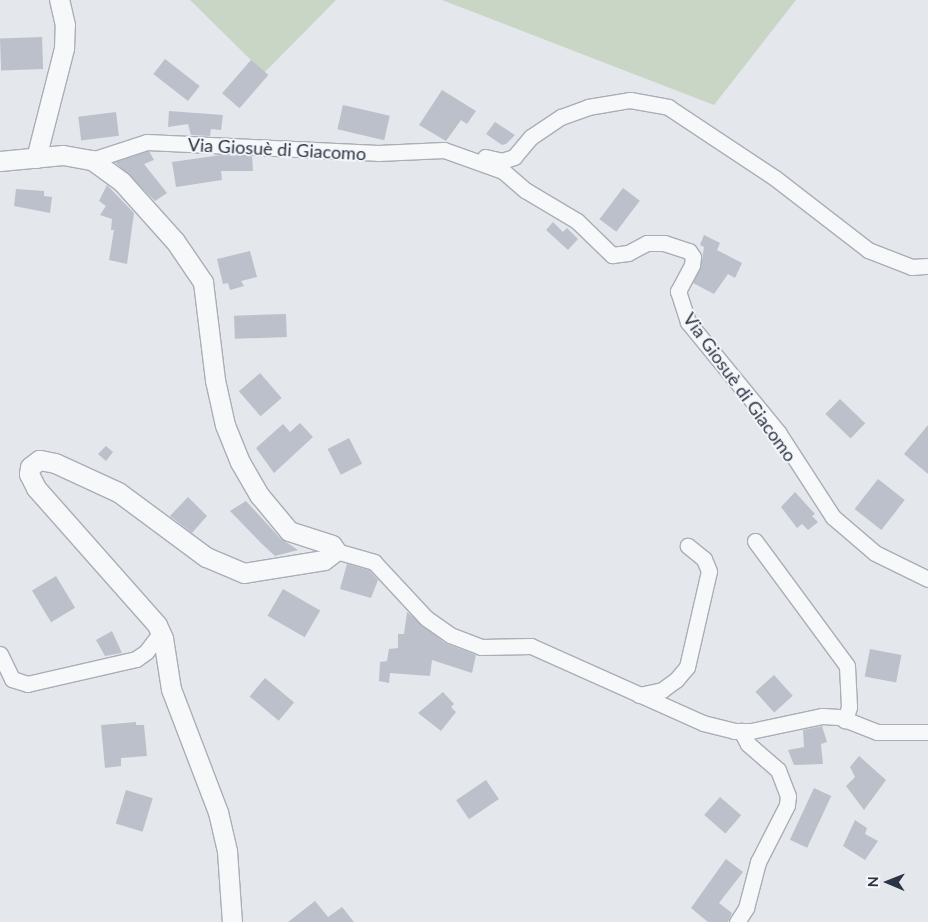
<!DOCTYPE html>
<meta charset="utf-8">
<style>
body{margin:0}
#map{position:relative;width:928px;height:922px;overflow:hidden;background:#e4e7ec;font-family:Lato,sans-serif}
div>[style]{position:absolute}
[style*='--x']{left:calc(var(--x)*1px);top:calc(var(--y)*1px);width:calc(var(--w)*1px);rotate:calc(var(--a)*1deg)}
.green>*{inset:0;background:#c9d6c5}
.building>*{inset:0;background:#bbc0ca;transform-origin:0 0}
.roads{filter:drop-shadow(1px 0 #a9aeb7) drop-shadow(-1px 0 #a9aeb7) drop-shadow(0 1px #a9aeb7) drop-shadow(0 -1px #a9aeb7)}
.minor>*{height:15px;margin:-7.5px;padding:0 7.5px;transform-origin:7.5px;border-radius:7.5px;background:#f7f8fa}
.tertiary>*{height:19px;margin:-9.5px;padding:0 9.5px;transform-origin:9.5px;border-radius:9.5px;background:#f7f8fa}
span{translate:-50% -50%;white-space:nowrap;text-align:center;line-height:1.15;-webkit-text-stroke:4px #f4f6f9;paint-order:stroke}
.street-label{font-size:18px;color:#2b3445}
.north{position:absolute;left:863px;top:857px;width:50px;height:50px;-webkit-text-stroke:4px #f4f6f9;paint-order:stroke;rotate:271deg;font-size:14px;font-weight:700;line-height:20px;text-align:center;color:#2b3445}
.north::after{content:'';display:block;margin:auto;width:18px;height:22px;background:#2b3445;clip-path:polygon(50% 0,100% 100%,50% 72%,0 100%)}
</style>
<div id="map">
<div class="green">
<i style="clip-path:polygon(190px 0,336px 0,264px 73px)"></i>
<i style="clip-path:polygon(442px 0,796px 0,714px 105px)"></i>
</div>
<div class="building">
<i style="left:42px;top:37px;width:32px;height:42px;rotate:88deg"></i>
<i style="left:165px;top:59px;width:44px;height:19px;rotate:38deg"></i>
<i style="left:251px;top:60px;width:23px;height:44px;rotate:41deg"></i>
<i style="clip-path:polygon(442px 90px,476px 111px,467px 124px,461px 120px,446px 141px,419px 125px)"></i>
<i style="left:343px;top:105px;width:48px;height:25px;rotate:13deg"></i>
<i style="clip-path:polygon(169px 111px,223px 115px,221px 130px,211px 129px,210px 136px,191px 135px,188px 124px,168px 127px)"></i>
<i style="left:116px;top:112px;width:24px;height:38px;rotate:83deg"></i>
<i style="clip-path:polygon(495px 122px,515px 135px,506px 144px,502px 145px,486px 134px)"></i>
<i style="clip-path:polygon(149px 151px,154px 160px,144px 164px,167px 193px,155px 201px,115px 162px)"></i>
<i style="clip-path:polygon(221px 155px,252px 156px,253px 171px,221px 171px,222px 180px,176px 187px,172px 162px)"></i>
<i style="clip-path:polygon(107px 185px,134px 213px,127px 264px,109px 260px,114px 230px,111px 230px,112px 219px,100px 215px,106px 206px,99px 201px)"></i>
<i style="left:623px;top:188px;width:21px;height:39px;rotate:37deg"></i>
<i style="clip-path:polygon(16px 189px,44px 191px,44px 196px,52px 197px,50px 213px,14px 206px)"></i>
<i style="clip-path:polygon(553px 222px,563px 232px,567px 228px,578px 239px,568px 250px,546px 230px)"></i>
<i style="clip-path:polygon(704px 235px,720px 243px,717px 250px,742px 263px,735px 278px,728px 274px,714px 294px,693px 283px,701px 266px,704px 247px,700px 245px)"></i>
<i style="clip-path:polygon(250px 251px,257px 277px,241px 281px,244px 286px,230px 290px,228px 283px,223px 284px,217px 259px)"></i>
<i style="left:286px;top:314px;width:23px;height:52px;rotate:88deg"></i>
<i style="left:260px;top:373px;width:33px;height:28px;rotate:49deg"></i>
<i style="left:840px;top:399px;width:35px;height:21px;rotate:44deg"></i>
<i style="clip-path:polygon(300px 423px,313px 437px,274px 473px,256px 448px,283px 424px,290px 432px)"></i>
<i style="clip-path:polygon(928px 425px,928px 474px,904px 454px)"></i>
<i style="left:349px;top:438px;width:29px;height:24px;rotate:63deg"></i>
<i style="clip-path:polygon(106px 446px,113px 452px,106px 461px,98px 454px)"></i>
<i style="left:878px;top:479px;width:34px;height:38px;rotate:38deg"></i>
<i style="clip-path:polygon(795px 492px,815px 514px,812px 516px,818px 522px,808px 530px,802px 524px,797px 528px,781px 507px)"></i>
<i style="clip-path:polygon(188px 497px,207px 516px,192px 533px,170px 516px)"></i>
<i style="clip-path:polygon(246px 501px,280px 538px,298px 550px,275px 556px,262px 544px,230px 511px)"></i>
<i style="clip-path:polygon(347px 564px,369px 570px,378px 580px,371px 598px,340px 589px)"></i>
<i style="left:56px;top:576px;width:37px;height:28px;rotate:59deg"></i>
<i style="left:283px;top:589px;width:43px;height:31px;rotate:30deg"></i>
<i style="clip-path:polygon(407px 612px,445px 643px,476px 655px,472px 673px,432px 660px,430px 676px,390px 673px,389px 683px,379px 681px,380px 662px,387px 661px,389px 649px,398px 648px,398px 634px,404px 634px)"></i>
<i style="clip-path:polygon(112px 631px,122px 653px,105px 656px,96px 640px)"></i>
<i style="left:870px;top:649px;width:32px;height:28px;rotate:11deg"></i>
<i style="left:774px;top:675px;width:28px;height:25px;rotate:48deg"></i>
<i style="left:265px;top:678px;width:38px;height:24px;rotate:40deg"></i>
<i style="clip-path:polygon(443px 692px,454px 704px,451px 707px,456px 712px,441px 731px,418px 713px)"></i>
<i style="clip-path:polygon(136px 722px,136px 725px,144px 725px,147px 756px,121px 758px,121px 766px,105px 768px,101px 725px)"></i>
<i style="clip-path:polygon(822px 726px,827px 742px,821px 744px,823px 764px,794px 765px,788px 750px,804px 747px,803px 730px)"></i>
<i style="clip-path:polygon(859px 756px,886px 780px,864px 810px,846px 786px,855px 777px,850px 767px)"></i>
<i style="left:486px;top:780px;width:23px;height:36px;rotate:56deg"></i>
<i style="left:814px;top:788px;width:19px;height:57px;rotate:25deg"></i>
<i style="left:126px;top:790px;width:28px;height:35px;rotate:17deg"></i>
<i style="left:720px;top:797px;width:28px;height:24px;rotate:41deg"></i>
<i style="clip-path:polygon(855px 820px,867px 828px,865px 834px,878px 841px,865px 860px,843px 846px)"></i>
<i style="clip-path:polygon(726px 859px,743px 872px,719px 903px,732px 913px,728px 922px,708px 922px,691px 908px)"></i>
<i style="clip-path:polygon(315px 901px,328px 917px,342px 907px,354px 922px,288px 922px)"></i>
</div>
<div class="roads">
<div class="minor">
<i style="--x:485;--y:157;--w:17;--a:13"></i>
<i style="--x:502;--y:161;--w:13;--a:-18"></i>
<i style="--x:514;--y:157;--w:26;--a:-50"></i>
<i style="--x:531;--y:137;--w:36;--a:-34"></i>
<i style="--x:561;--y:117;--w:29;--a:-20"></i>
<i style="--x:588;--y:107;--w:43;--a:-9.5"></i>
<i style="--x:630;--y:100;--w:39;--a:10"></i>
<i style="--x:668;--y:107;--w:128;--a:33.6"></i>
<i style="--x:775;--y:178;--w:118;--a:37.7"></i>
<i style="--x:868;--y:250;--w:47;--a:21.1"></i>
<i style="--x:912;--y:267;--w:16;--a:-4"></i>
<i style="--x:92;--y:160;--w:58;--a:-18.1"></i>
<i style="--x:147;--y:142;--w:231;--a:2.7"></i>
<i style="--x:378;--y:153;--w:66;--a:-2.6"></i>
<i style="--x:444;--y:150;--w:63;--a:19.6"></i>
<i style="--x:503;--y:171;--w:29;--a:41"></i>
<i style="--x:525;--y:190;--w:61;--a:30.8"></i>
<i style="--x:577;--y:221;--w:49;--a:44.2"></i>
<i style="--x:612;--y:255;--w:16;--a:-7"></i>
<i style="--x:628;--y:253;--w:21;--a:-28"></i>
<i style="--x:647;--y:243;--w:17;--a:0"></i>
<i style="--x:664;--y:243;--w:26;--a:18"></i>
<i style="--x:689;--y:251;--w:7;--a:56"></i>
<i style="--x:693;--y:257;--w:8;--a:97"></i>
<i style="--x:692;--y:265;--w:30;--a:118"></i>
<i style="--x:678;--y:291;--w:33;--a:72"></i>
<i style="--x:688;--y:322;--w:142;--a:50.7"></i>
<i style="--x:778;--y:432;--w:101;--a:57.1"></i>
<i style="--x:833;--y:517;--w:55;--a:40.6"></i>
<i style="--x:875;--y:553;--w:59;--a:26.1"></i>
<i style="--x:755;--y:541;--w:155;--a:53.6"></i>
<i style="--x:847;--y:666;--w:41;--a:87.2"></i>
<i style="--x:849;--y:707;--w:14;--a:107"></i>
<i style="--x:336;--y:551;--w:40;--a:16"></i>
<i style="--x:374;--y:562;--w:76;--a:47.1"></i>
<i style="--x:426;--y:618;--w:29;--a:35"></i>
<i style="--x:450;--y:635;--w:33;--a:21"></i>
<i style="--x:481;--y:647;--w:50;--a:-1.1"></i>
<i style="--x:531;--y:646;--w:188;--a:24.1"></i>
<i style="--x:703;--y:723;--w:32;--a:14"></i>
<i style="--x:734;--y:731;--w:17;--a:0"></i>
<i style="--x:751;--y:731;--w:73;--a:-11.9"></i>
<i style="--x:822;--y:716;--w:17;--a:3"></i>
<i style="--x:839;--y:717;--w:41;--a:21.5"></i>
<i style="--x:877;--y:732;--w:51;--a:0"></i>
<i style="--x:0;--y:654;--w:28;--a:64"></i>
<i style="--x:12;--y:679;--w:16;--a:18"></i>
<i style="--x:27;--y:684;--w:112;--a:-12.9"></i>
<i style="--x:136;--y:659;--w:12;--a:-35"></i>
<i style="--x:146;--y:652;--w:25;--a:-53"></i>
<i style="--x:639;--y:695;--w:24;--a:-12"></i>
<i style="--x:662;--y:690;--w:17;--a:-36"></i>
<i style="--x:676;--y:680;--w:17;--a:-50"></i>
<i style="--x:687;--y:667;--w:98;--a:-77.1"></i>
<i style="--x:709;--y:571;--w:13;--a:-113"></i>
<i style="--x:704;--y:559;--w:21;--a:-141"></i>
<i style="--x:737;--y:922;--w:17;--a:-57"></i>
<i style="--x:746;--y:908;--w:48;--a:-75.4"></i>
<i style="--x:758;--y:862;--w:64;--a:-63"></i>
<i style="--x:787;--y:805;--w:9;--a:-84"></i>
<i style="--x:788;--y:796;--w:28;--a:-111"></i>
<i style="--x:778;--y:770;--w:40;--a:-139"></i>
<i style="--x:748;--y:744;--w:15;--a:-118"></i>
</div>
<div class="tertiary">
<i style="--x:36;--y:158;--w:114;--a:-75.7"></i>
<i style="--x:64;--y:48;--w:23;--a:-88"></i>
<i style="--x:65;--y:25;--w:26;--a:-103"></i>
<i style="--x:0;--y:161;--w:63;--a:-5.4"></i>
<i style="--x:63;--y:155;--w:29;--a:10"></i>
<i style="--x:92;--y:160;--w:37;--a:36"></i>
<i style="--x:122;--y:182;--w:79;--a:48.1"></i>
<i style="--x:175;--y:241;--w:50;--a:55.7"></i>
<i style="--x:203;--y:282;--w:99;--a:83"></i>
<i style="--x:215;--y:380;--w:46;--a:77.5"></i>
<i style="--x:225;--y:425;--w:40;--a:68"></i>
<i style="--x:240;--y:462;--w:39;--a:60"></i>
<i style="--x:260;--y:496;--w:45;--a:50.4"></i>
<i style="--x:289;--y:531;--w:45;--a:18"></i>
<i style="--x:332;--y:545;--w:7;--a:56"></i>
<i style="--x:336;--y:551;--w:15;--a:143"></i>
<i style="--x:324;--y:560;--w:81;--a:170.8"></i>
<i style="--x:244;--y:573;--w:41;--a:-157.2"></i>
<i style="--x:206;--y:557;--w:109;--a:-143.5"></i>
<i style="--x:118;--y:492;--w:69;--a:-155.3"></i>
<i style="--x:55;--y:463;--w:16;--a:-169"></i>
<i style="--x:39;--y:460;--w:11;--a:142"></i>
<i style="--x:30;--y:467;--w:7;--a:98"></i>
<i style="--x:29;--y:474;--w:16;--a:63"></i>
<i style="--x:36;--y:488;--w:183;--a:48.5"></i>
<i style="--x:157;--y:625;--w:14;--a:65"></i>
<i style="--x:163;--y:638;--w:52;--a:81.1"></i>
<i style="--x:171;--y:689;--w:132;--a:69.1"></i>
<i style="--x:218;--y:812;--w:40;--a:77"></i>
<i style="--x:227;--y:851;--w:71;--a:86"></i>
</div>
</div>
<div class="street-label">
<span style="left:277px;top:149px;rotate:3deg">Via Giosuè di Giacomo</span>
<span style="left:740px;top:387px;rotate:54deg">Via Giosuè di Giacomo</span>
</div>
<div class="north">N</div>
</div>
